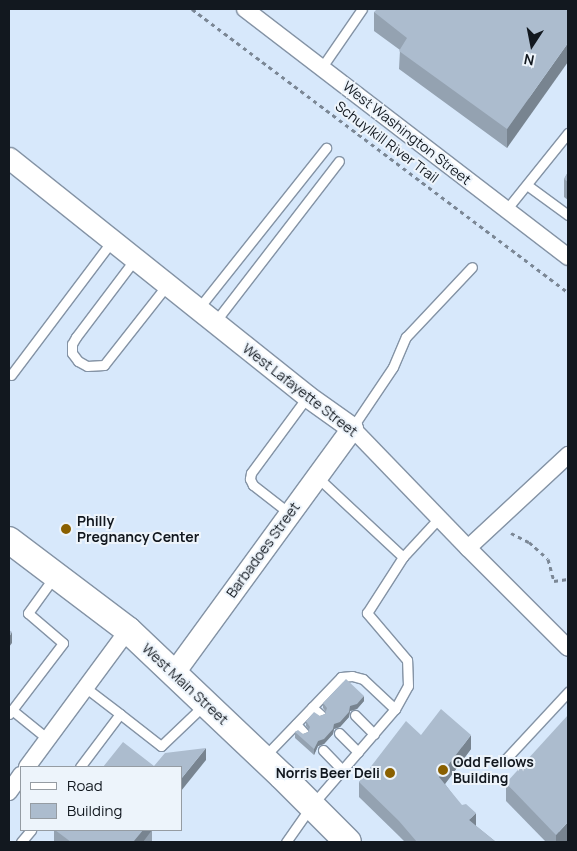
<!DOCTYPE html>
<style>
body{margin:0}
#map{position:relative;width:577px;height:851px;overflow:hidden;background:#d7e8fb;font-family:Manrope,sans-serif}
div>[style]{position:absolute}
[style*='--x']{left:calc(var(--x)*1px);top:calc(var(--y)*1px);width:calc(var(--w)*1px);rotate:calc(var(--a)*1deg)}
.path>*{height:3px;margin-top:-1.5px;transform-origin:0;background:repeating-linear-gradient(90deg,#7b8795 0 4px,transparent 0 8px)}
.roads{filter:drop-shadow(1px 0 #8493a5) drop-shadow(-1px 0 #8493a5) drop-shadow(0 1px #8493a5) drop-shadow(0 -1px #8493a5)}
.service>*{height:9px;margin:-4.5px;padding:0 4.5px;transform-origin:4.5px;border-radius:4.5px;background:#fff}
.minor>*{height:16px;margin:-8px;padding:0 8px;transform-origin:8px;border-radius:8px;background:#fff}
.tertiary>*{height:21px;margin:-10.5px;padding:0 10.5px;transform-origin:10.5px;border-radius:10.5px;background:#fff}
.primary>*{height:26px;margin:-13px;padding:0 13px;transform-origin:13px;border-radius:13px;background:#fff}
.wall>*{inset:0;background:#94a2b1;transform-origin:0 0}
.shaded-wall>*{inset:0;background:#788490}
.building>*{inset:0;background:#acbcce}
.dots>*{width:14px;height:14px;translate:-50% -50%;box-sizing:border-box;border:2px solid #edf4fb;border-radius:50%}
span{translate:-50% -50%;white-space:nowrap;text-align:center;line-height:1.15;-webkit-text-stroke:4px #edf4fb;paint-order:stroke}
.street-label{font-size:14px;color:#12181f}
.poi-label{font-size:14px;color:#12181f;font-weight:700}
.left{translate:0 -50%;text-align:left}
.right{translate:-100% -50%;text-align:right}
.frame{position:absolute;inset:0;border:10px solid #12181f;pointer-events:none}
.legend{position:absolute;left:20px;top:766px;width:162px;height:65px;box-sizing:border-box;background:#edf4fb;border:1px solid #959ca3;margin:0;padding:6px 9px;list-style:none;font-size:15px;color:#12181f}
.legend li{display:flex;align-items:center;gap:10px;height:25px}
.legend b{width:25px;border:1px solid #959ca3}
.north{position:absolute;left:507px;top:20px;width:50px;height:50px;-webkit-text-stroke:4px #edf4fb;paint-order:stroke;rotate:191deg;font-size:14px;font-weight:700;line-height:20px;text-align:center;color:#12181f}
.north::after{content:'';display:block;margin:auto;width:18px;height:22px;background:#12181f;clip-path:polygon(50% 0,100% 100%,50% 72%,0 100%)}
</style>
<div id="map">
<div class="path">
<i style="--x:192;--y:9;--w:471;--a:37"></i>
<i style="--x:511;--y:533;--w:20;--a:27"></i>
<i style="--x:529;--y:542;--w:25;--a:42"></i>
<i style="--x:548;--y:559;--w:23;--a:75"></i>
<i style="--x:554;--y:581;--w:14;--a:-8"></i>
</div>
<div class="roads">
<div class="service">
<i style="--x:322;--y:67;--w:70;--a:-55.4"></i>
<i style="--x:527;--y:185;--w:51;--a:36.2"></i>
<i style="--x:506;--y:210;--w:99;--a:-51.2"></i>
<i style="--x:135;--y:259;--w:98;--a:127.1"></i>
<i style="--x:76;--y:337;--w:8;--a:120"></i>
<i style="--x:72;--y:344;--w:9;--a:90"></i>
<i style="--x:72;--y:353;--w:10;--a:53"></i>
<i style="--x:78;--y:361;--w:10;--a:29"></i>
<i style="--x:87;--y:366;--w:17;--a:-3"></i>
<i style="--x:104;--y:365;--w:102;--a:-51.8"></i>
<i style="--x:198;--y:309;--w:206;--a:-51.5"></i>
<i style="--x:215;--y:322;--w:203;--a:-52.4"></i>
<i style="--x:11;--y:375;--w:168;--a:-53"></i>
<i style="--x:352;--y:428;--w:73;--a:-56.1"></i>
<i style="--x:393;--y:367;--w:33;--a:-67"></i>
<i style="--x:406;--y:337;--w:96;--a:-46.7"></i>
<i style="--x:289;--y:513;--w:46;--a:-142.1"></i>
<i style="--x:253;--y:485;--w:7;--a:-117"></i>
<i style="--x:250;--y:479;--w:6;--a:-81"></i>
<i style="--x:251;--y:473;--w:94;--a:-53.6"></i>
<i style="--x:403;--y:557;--w:53;--a:-47.3"></i>
<i style="--x:86;--y:688;--w:43;--a:37.4"></i>
<i style="--x:312;--y:707;--w:12;--a:42"></i>
<i style="--x:12;--y:710;--w:46;--a:38.9"></i>
<i style="--x:9;--y:714;--w:89;--a:-52.7"></i>
<i style="--x:63;--y:643;--w:46;--a:-139.4"></i>
<i style="--x:28;--y:613;--w:44;--a:-54.2"></i>
<i style="--x:355;--y:715;--w:27;--a:45"></i>
<i style="--x:296;--y:724;--w:12;--a:48"></i>
<i style="--x:339;--y:733;--w:27;--a:45"></i>
<i style="--x:323;--y:750;--w:28;--a:46"></i>
<i style="--x:264;--y:757;--w:111;--a:-46.1"></i>
<i style="--x:341;--y:677;--w:11;--a:-5"></i>
<i style="--x:352;--y:676;--w:11;--a:15"></i>
<i style="--x:363;--y:679;--w:44;--a:43.2"></i>
<i style="--x:503;--y:762;--w:96;--a:-47.1"></i>
<i style="--x:80;--y:767;--w:66;--a:-53"></i>
<i style="--x:120;--y:714;--w:52;--a:38"></i>
<i style="--x:161;--y:746;--w:59;--a:-43.6"></i>
<i style="--x:21;--y:842;--w:16;--a:-50"></i>
<i style="--x:286;--y:842;--w:45;--a:-54.9"></i>
<i style="--x:312;--y:805;--w:127;--a:-49.2"></i>
<i style="--x:395;--y:709;--w:26;--a:-61"></i>
<i style="--x:408;--y:686;--w:26;--a:-92"></i>
<i style="--x:407;--y:660;--w:62;--a:-130.4"></i>
<i style="--x:367;--y:613;--w:67;--a:-57.3"></i>
<i style="--x:403;--y:557;--w:119;--a:-137"></i>
</div>
<div class="minor">
<i style="--x:245;--y:9;--w:407;--a:37.5"></i>
<i style="--x:352;--y:428;--w:167;--a:46"></i>
<i style="--x:468;--y:548;--w:141;--a:45"></i>
<i style="--x:468;--y:548;--w:137;--a:-42.9"></i>
<i style="--x:27;--y:767;--w:170;--a:-53.6"></i>
<i style="--x:9;--y:792;--w:21;--a:-55"></i>
</div>
<div class="tertiary">
<i style="--x:9;--y:158;--w:381;--a:38.6"></i>
<i style="--x:307;--y:396;--w:55;--a:35.4"></i>
<i style="--x:352;--y:428;--w:302;--a:126.1"></i>
</div>
<div class="primary">
<i style="--x:9;--y:540;--w:149;--a:37.1"></i>
<i style="--x:128;--y:630;--w:212;--a:43.5"></i>
<i style="--x:282;--y:776;--w:93;--a:45"></i>
</div>
</div>
<div class="wall">
<i style="clip-path:polygon(568px 9px,507px 148px,399px 69px,400px 50px,374px 31px,374px 12px)"></i>
<i style="clip-path:polygon(568px 172px,568px 200px,564px 197px,564px 179px)"></i>
<i style="clip-path:polygon(364px 701px,357px 709px,350px 711px,349px 717px,340px 727px,334px 729px,333px 734px,324px 744px,318px 746px,314px 755px,295px 738px,295px 732px,303px 734px,308px 732px,309px 730px,306px 726px,306px 721px,325px 714px,326px 712px,323px 708px,323px 703px)"></i>
<i style="clip-path:polygon(421px 735px,471px 749px,445px 784px,476px 826px,496px 842px,405px 842px,399px 836px,359px 797px,359px 782px)"></i>
<i style="clip-path:polygon(506px 783px,568px 840px,566px 842px,546px 842px,506px 801px)"></i>
<i style="left:54px;top:830px;width:98px;height:12px"></i>
</div>
<div class="shaded-wall">
<i style="clip-path:polygon(568px 43px,568px 62px,507px 148px,507px 129px)"></i>
<i style="clip-path:polygon(12px 632px,12px 643px,9px 647px,9px 637px)"></i>
<i style="clip-path:polygon(364px 696px,364px 701px,357px 709px,350px 711px,349px 717px,340px 727px,334px 729px,333px 734px,324px 744px,318px 746px,314px 755px,314px 749px,318px 741px,350px 706px)"></i>
<i style="clip-path:polygon(471px 735px,471px 749px,439px 792px,439px 777px)"></i>
<i style="clip-path:polygon(206px 748px,206px 760px,181px 791px,181px 779px)"></i>
<i style="clip-path:polygon(476px 813px,476px 827px,469px 820px)"></i>
<i style="clip-path:polygon(568px 822px,568px 840px,566px 842px,556px 842px,556px 835px)"></i>
<i style="clip-path:polygon(143px 830px,152px 830px,143px 842px,133px 842px)"></i>
</div>
<div class="building">
<i style="clip-path:polygon(377px 9px,568px 9px,568px 43px,507px 129px,399px 51px,407px 38px,374px 12px)"></i>
<i style="clip-path:polygon(568px 172px,568px 182px,564px 179px)"></i>
<i style="clip-path:polygon(9px 630px,12px 632px,9px 637px)"></i>
<i style="clip-path:polygon(346px 679px,364px 696px,357px 704px,350px 706px,349px 712px,340px 722px,334px 724px,333px 729px,324px 739px,318px 741px,314px 749px,295px 732px,298px 730px,303px 734px,308px 732px,310px 727px,306px 721px,314px 712px,320px 716px,325px 714px,327px 708px,323px 703px)"></i>
<i style="clip-path:polygon(441px 709px,471px 735px,439px 777px,462px 805px,466px 804px,476px 813px,469px 820px,496px 842px,417px 842px,399px 821px,359px 782px,406px 721px,421px 735px)"></i>
<i style="clip-path:polygon(568px 715px,568px 822px,556px 835px,506px 783px)"></i>
<i style="clip-path:polygon(123px 742px,154px 766px,165px 753px,206px 748px,181px 779px,181px 767px,103px 767px)"></i>
<i style="clip-path:polygon(55px 830px,143px 830px,133px 842px,71px 842px)"></i>
</div>
<div class="dots">
<i style="left:66px;top:529px;background:#8a6000"></i>
<i style="left:443px;top:770px;background:#8a6000"></i>
<i style="left:390px;top:773px;background:#8a6000"></i>
</div>
<div class="street-label">
<span style="left:407px;top:133px;rotate:38deg">West Washington Street</span>
<span style="left:387px;top:142px;rotate:37deg">Schuylkill River Trail</span>
<span style="left:300px;top:390px;rotate:38deg">West Lafayette Street</span>
<span style="left:263px;top:550px;rotate:-54deg">Barbadoes Street</span>
<span style="left:185px;top:684px;rotate:43deg">West Main Street</span>
</div>
<div class="poi-label">
<span class="left" style="left:77px;top:529px">Philly<br>Pregnancy Center</span>
<span class="left" style="left:453px;top:770px">Odd Fellows<br>Building</span>
<span class="right" style="left:380px;top:773px">Norris Beer Deli</span>
</div>
<div class="frame"></div>
<ul class="legend">
<li><b style="height:6px;background:#fff"></b>Road</li>
<li><b style="height:14px;background:#acbcce"></b>Building</li>
</ul>
<div class="north">N</div>
</div>
